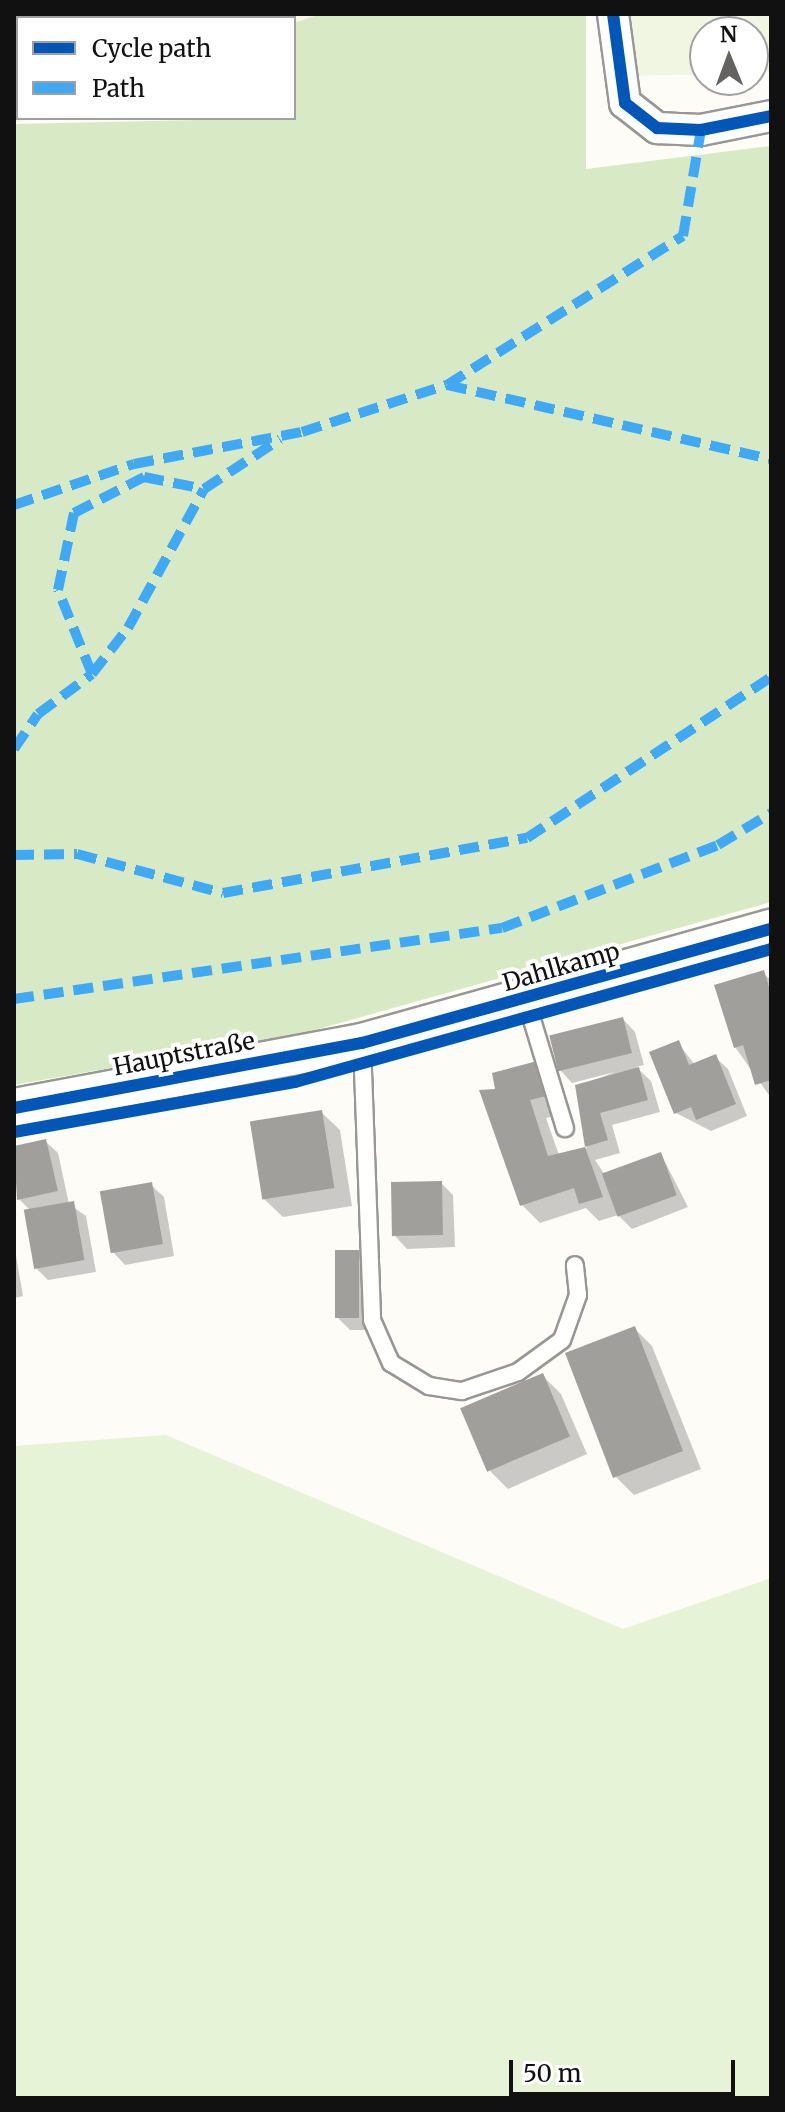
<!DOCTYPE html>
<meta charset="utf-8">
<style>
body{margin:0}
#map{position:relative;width:785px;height:2112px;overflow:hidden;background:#fdfcf7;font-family:Merriweather,serif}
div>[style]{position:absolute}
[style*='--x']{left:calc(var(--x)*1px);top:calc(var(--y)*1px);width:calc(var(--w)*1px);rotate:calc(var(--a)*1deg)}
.farmland>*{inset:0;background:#f9f7e4}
.green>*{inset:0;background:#e7f3d7}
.forest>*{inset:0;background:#d8eac5}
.pitch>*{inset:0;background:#f0f6e1}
.shadow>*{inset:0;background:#0003}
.building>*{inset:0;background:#a19f9c;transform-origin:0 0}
.roads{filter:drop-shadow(2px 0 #979795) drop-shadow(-2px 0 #979795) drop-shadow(0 2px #979795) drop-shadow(0 -2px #979795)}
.service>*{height:16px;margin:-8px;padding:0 8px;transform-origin:8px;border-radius:8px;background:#fffffe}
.minor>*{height:30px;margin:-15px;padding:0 15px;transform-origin:15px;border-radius:15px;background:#fffffe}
.tertiary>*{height:38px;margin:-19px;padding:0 19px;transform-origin:19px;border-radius:19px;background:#fffffe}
.quiet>*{height:10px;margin-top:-5px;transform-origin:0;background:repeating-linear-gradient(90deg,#3fa9f5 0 20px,transparent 0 30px)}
.cycleway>*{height:12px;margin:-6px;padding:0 6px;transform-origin:6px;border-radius:6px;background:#0057b8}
span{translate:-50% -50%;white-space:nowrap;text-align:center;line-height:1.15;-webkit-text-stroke:8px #fff;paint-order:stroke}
.street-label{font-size:24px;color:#111}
.frame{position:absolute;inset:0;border:16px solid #111;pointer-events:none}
.legend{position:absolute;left:16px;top:16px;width:280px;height:104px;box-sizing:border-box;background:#fff;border:2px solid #a0a0a0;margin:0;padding:10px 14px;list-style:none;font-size:24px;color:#111}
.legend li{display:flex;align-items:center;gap:16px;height:40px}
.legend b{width:40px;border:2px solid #a0a0a0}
.north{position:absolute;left:689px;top:16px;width:80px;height:80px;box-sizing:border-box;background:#fff;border:2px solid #a0a0a0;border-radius:50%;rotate:359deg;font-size:22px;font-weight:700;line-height:32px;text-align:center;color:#111}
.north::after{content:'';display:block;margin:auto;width:28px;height:36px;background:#646362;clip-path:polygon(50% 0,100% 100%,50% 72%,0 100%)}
.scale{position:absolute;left:509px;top:2060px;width:226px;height:36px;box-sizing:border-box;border:4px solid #111;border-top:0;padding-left:10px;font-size:24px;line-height:28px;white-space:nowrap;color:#111;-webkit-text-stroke:6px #fff;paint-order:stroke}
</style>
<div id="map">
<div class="farmland">
<i style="clip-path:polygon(14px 14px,320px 14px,294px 23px,18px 18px,18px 118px,30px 118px,14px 124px)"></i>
</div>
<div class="green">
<i style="clip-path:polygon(166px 1435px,623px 1629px,771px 1578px,771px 2098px,14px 2098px,14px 1446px)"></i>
</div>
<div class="forest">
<i style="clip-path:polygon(320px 14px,586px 14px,586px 169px,771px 146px,771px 902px,297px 1035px,14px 1085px,14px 124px,294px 118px,294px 23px)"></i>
</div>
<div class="pitch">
<i style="clip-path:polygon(630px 14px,771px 14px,771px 72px,753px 72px,753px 32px,705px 32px,705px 74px,630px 76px)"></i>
</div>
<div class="shadow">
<i style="clip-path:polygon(763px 973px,771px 980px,771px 1098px,735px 1047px)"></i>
<i style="clip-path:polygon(623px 1019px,635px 1032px,644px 1065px,636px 1067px,651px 1081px,660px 1112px,612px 1125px,620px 1153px,595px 1160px,605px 1175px,661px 1154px,688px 1207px,632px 1229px,618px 1215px,599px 1221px,586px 1208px,540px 1223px,522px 1205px,498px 1090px,540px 1063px,567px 1113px,546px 1118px,559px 1155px,587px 1148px,577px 1087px,615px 1072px,572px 1083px,560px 1070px)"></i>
<i style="clip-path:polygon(678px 1043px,695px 1065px,715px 1057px,728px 1069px,747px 1116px,711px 1131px,676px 1113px)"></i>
<i style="clip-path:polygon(321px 1112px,340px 1130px,352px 1206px,283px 1217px,264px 1199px)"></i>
<i style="clip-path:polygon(45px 1141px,58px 1153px,69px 1204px,86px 1216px,96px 1272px,48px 1280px,36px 1268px,31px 1211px,19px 1199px,14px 1148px)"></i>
<i style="clip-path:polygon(441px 1183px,453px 1195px,455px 1247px,407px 1249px,395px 1236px)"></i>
<i style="clip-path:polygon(151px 1185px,164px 1197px,174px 1256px,125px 1265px,113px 1252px)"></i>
<i style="clip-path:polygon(14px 1244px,23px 1296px,14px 1298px)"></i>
<i style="clip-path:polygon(358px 1252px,371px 1265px,371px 1330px,350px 1330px,337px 1317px)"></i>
<i style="clip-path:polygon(634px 1328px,652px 1346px,701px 1469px,634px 1495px,616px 1477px)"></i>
<i style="clip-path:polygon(542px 1375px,561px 1394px,587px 1454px,508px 1489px,490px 1471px)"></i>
</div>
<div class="building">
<i style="clip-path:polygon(764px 970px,771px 994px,771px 1080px,755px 1085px,743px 1045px,734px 1048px,714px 985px)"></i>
<i style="left:623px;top:1017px;width:37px;height:76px;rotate:76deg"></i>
<i style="clip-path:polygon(679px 1040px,689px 1065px,716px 1054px,736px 1104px,696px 1120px,691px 1107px,674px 1114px,649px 1052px)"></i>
<i style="clip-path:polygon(541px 1060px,550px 1095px,530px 1100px,548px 1156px,585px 1147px,603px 1197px,579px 1204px,574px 1188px,520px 1206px,479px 1090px,495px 1089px,492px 1073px)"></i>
<i style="clip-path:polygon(639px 1067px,648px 1100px,600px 1113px,608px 1140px,585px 1147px,575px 1085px)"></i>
<i style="left:322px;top:1110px;width:79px;height:73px;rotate:81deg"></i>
<i style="clip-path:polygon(46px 1139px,58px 1191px,17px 1200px,14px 1146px)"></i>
<i style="left:661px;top:1152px;width:46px;height:63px;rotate:70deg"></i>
<i style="left:442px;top:1181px;width:54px;height:51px;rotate:89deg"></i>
<i style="left:152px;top:1182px;width:63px;height:53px;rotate:80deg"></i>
<i style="left:74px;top:1201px;width:60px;height:51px;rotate:80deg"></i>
<i style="left:335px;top:1250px;width:24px;height:68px"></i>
<i style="left:635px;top:1326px;width:134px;height:75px;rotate:69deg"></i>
<i style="left:543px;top:1373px;width:69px;height:90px;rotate:67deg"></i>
</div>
<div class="roads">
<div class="service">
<i style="--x:526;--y:1000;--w:134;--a:73.1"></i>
<i style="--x:362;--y:1043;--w:277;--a:87.9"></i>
<i style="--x:372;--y:1320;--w:47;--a:66.2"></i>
<i style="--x:391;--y:1363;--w:44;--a:31.2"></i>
<i style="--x:429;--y:1386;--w:33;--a:9"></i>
<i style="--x:462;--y:1391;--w:59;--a:-18.7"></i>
<i style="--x:518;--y:1372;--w:54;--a:-36"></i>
<i style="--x:562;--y:1340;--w:48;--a:-70.4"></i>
<i style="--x:578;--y:1295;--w:30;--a:-96"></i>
</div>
<div class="minor">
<i style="--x:613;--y:14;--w:90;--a:82.3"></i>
<i style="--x:625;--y:103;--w:41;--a:38"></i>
<i style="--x:657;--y:128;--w:44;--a:2.6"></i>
<i style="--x:701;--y:130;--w:71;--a:-11.3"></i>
</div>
<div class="tertiary">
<i style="--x:14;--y:1108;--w:354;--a:-10.6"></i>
<i style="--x:362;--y:1043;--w:425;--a:-15.6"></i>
</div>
</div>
<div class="quiet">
<i style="--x:447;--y:385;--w:332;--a:12.9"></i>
<i style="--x:14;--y:505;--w:127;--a:-18.9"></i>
<i style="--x:134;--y:464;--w:171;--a:-10.8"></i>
<i style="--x:302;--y:432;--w:152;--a:-18"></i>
<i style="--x:447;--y:385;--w:279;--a:-32.3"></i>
<i style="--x:683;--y:236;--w:108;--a:-80.4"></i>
<i style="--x:92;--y:674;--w:91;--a:-112"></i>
<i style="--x:58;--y:590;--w:79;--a:-78.3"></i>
<i style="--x:74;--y:513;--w:79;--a:-27.2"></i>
<i style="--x:144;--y:477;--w:61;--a:11.3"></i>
<i style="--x:204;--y:489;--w:91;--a:-33.3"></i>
<i style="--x:14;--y:749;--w:42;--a:-55.6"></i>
<i style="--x:38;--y:714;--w:67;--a:-36.5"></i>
<i style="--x:92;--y:674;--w:58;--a:-52"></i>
<i style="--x:128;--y:628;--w:158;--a:-61.3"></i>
<i style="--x:14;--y:855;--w:63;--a:-0.9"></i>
<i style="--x:77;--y:854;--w:151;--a:15"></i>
<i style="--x:223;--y:893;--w:309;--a:-10.3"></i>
<i style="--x:527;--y:838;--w:292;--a:-33.4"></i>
<i style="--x:14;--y:999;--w:493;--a:-8.3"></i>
<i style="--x:502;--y:928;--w:231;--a:-21"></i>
<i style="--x:718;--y:845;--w:62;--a:-31.1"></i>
</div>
<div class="cycleway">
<i style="--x:613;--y:14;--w:90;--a:82.3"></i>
<i style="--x:625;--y:103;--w:41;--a:38"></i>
<i style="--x:657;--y:128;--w:44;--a:2.6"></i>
<i style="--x:701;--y:130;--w:71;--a:-11.3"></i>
<i style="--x:14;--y:1108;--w:354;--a:-10.6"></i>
<i style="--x:362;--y:1043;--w:425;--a:-15.6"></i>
<i style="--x:14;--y:1132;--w:285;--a:-10.1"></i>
<i style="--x:295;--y:1082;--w:494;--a:-15.6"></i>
</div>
<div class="street-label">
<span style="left:561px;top:967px;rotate:-16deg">Dahlkamp</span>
<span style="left:184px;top:1054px;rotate:-11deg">Hauptstraße</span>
</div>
<div class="frame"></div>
<ul class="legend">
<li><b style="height:10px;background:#0057b8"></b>Cycle path</li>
<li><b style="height:10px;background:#3fa9f5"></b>Path</li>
</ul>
<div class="north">N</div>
<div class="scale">50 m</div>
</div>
